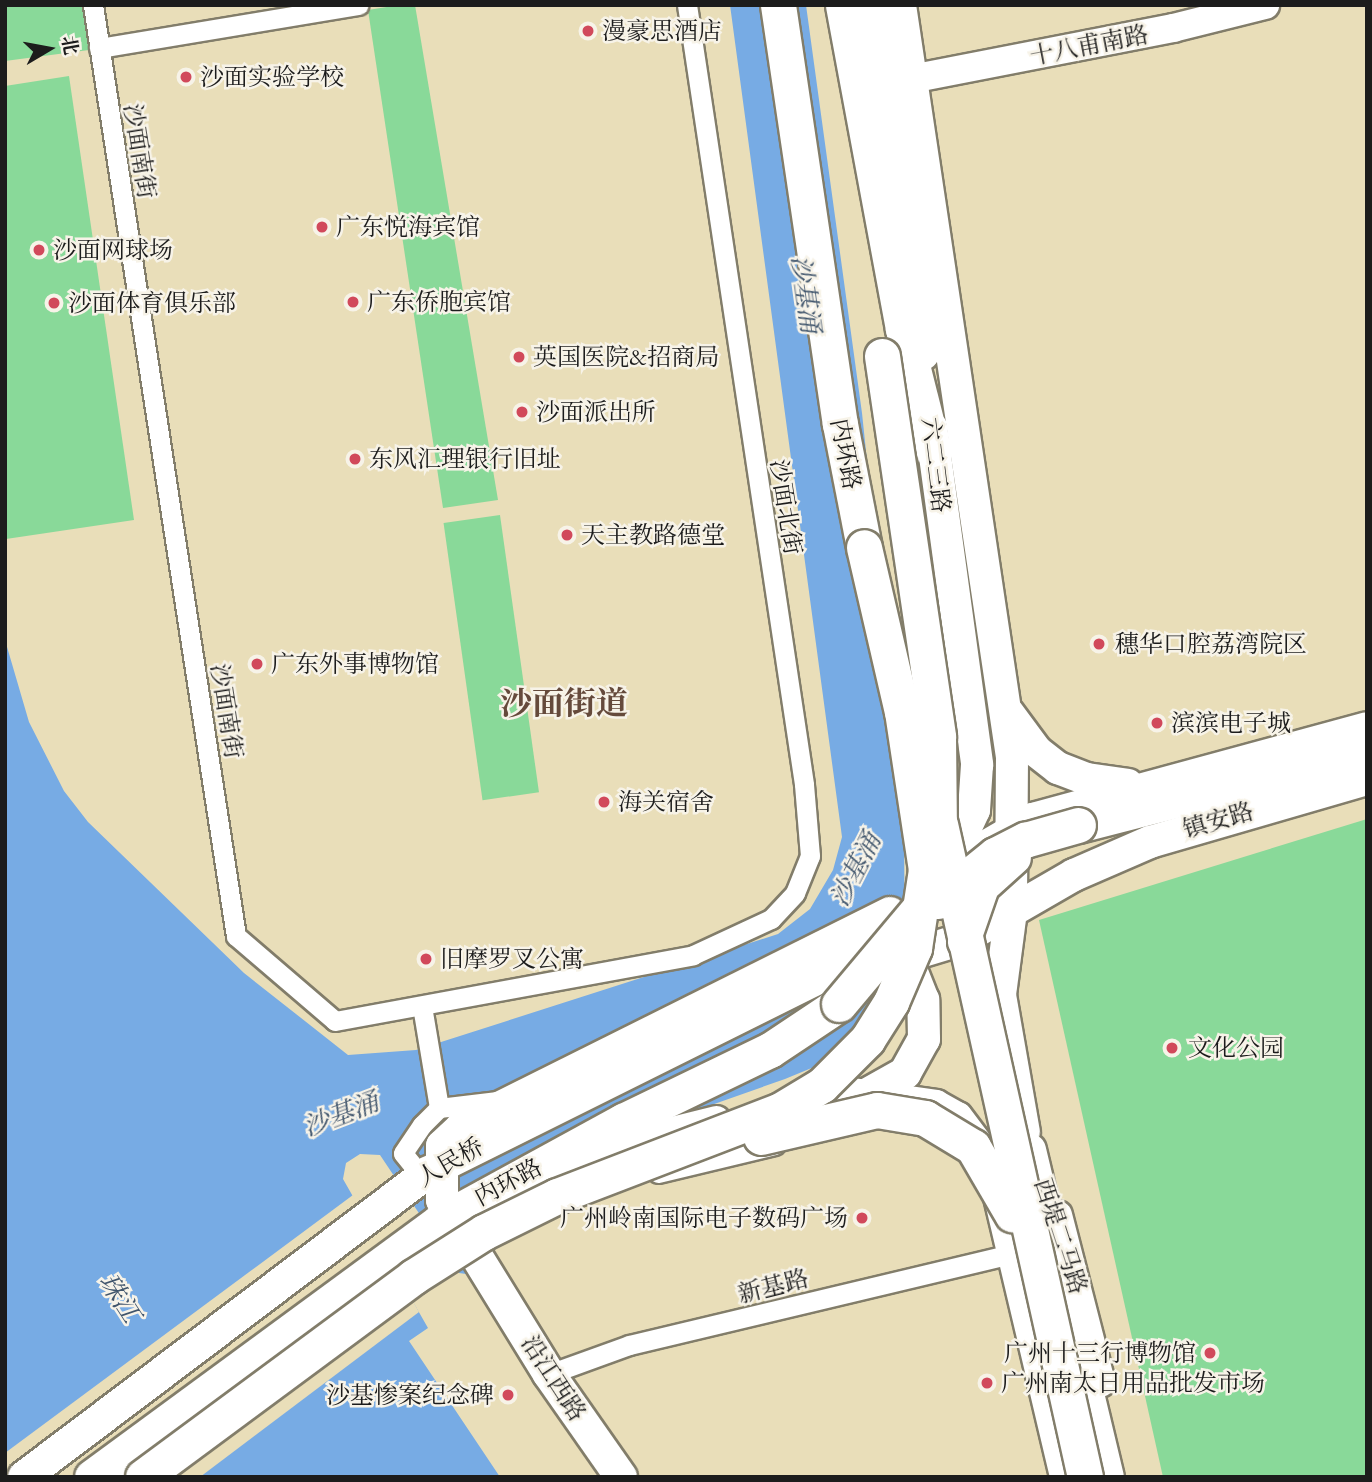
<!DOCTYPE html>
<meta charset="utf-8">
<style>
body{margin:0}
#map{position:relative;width:1372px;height:1482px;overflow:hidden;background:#e9deb9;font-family:"EB Garamond","Noto Serif SC",serif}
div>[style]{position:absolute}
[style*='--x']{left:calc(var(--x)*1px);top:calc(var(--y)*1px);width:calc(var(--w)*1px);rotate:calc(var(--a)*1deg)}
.green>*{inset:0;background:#89d999;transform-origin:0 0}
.water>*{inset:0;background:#77abe4}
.pier>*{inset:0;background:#e9deb9}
.roads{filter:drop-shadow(2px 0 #827d6a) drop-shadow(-2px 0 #827d6a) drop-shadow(0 2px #827d6a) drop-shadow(0 -2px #827d6a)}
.street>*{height:19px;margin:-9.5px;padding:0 9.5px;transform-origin:9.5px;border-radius:9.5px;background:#fff}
.secondary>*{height:28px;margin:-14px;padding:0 14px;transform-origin:14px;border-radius:14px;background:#fff}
.primary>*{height:32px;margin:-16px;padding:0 16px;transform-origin:16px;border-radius:16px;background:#fff}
.highway>*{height:35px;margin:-17.5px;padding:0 17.5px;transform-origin:17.5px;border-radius:17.5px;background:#fff}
.bridges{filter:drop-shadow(2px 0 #827d6a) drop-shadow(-2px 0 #827d6a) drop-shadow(0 2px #827d6a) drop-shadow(0 -2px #827d6a)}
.primary-bridge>*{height:32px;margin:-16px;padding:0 16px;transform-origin:16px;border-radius:16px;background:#fff}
.highway-bridge>*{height:35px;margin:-17.5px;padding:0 17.5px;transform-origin:17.5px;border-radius:17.5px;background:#fff}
.dots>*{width:19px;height:19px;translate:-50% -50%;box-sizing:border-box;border:4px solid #f7f3e8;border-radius:50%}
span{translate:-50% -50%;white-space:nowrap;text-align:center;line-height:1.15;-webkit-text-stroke:5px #f7f3e8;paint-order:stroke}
.poi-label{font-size:24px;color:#1c1c1c}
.left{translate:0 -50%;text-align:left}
.right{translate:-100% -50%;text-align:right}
.street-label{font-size:24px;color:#1c1c1c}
.water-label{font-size:26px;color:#40556c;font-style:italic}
.district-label{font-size:32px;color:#654a3b;font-weight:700}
.frame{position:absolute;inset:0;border:7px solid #1c1c1c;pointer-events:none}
.north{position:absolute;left:14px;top:14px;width:70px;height:70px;-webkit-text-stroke:5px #f7f3e8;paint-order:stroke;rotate:80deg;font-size:19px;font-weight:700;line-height:28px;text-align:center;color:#1c1c1c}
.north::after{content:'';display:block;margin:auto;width:24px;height:32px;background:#1c1c1c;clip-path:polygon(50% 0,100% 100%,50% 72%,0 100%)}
</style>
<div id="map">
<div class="green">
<i style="clip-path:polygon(5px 5px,82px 5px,89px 50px,5px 61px)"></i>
<i style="clip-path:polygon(399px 5px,415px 5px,498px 500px,443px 508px,368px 10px)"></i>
<i style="clip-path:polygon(69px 76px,134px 520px,6px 539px,5px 86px)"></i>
<i style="left:500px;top:515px;width:280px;height:57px;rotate:82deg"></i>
<i style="clip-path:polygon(1367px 819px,1367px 1477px,1163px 1477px,1039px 920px)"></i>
</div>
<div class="water">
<i style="clip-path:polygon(730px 5px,806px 5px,862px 413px,904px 814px,905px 1002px,877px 1041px,785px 1079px,609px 1141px,506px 1191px,466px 1274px,459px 1273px,380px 1155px,360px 1154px,346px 1163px,343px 1179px,428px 1328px,409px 1341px,500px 1477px,5px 1477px,5px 640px,29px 722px,64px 791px,88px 822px,244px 973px,348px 1055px,416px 1050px,778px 934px,810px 909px,833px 870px,842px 837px)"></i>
</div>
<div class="pier">
<i style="clip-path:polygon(353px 1195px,419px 1312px,200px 1477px,5px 1477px,5px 1453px)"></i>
</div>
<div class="roads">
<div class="street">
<i style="--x:93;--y:5;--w:942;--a:81.27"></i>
<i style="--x:236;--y:936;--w:130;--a:40.6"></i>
<i style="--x:335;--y:1021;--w:364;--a:-10.4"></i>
<i style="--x:693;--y:955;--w:86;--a:-24.8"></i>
<i style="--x:771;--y:919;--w:35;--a:-47"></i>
<i style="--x:795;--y:893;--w:40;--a:-68"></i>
<i style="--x:810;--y:856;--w:72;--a:-94.8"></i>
<i style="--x:804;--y:784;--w:788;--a:-98.54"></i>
<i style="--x:99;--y:48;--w:263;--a:-9.4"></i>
<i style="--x:422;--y:1006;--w:103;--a:80.5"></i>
<i style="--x:658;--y:1173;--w:120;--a:-13.5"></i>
<i style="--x:427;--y:1183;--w:38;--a:-129"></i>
<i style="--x:403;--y:1153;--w:34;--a:-56"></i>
<i style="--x:422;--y:1125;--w:24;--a:-45"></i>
<i style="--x:439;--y:1108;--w:59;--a:-6.8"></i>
<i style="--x:549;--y:1374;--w:85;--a:-19.9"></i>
<i style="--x:629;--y:1345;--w:394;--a:-13.4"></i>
</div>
<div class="secondary">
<i style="--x:911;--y:79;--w:267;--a:-11"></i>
<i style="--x:1173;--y:28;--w:95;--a:-14"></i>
<i style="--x:998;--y:972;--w:162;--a:80.1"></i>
<i style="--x:802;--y:1095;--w:51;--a:-3.4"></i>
<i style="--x:853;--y:1092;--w:84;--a:8.2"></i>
<i style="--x:936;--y:1104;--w:25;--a:29"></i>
<i style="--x:958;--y:1116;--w:40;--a:53"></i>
<i style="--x:560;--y:1173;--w:75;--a:-24.5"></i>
<i style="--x:628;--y:1142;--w:91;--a:-14"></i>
<i style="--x:997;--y:1193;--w:292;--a:76.7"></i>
<i style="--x:1058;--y:1215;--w:173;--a:75.6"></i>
</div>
<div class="primary">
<i style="--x:876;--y:5;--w:352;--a:82.3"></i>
<i style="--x:900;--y:5;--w:760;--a:81.53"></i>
<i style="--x:1012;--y:757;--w:154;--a:90.4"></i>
<i style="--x:1011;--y:911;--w:85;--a:97.5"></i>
<i style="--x:931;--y:427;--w:341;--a:82.2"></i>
<i style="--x:977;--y:765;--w:45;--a:93.8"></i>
<i style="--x:974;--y:810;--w:50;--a:115"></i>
<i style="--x:953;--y:855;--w:26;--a:129"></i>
<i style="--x:1008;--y:713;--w:47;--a:53.6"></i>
<i style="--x:1036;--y:751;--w:28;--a:38"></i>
<i style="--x:1058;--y:768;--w:31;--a:21"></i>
<i style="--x:1087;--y:779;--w:41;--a:8.3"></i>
<i style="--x:978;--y:851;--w:64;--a:-30.2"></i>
<i style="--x:1033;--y:819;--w:346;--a:-15.2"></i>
<i style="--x:890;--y:961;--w:76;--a:-16.8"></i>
<i style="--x:963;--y:939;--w:128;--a:-30"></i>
<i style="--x:1074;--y:875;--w:83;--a:-23.5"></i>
<i style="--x:1150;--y:842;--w:226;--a:-16.2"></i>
<i style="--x:866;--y:1095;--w:45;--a:-29.4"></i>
<i style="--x:905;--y:1073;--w:39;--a:-61"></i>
<i style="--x:924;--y:1039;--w:39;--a:-91"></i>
<i style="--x:923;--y:1000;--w:46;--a:-111.6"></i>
<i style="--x:1030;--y:1150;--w:336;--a:76.6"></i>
<i style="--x:24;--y:1477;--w:505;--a:-37.03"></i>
<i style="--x:427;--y:1173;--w:453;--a:-26.5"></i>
<i style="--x:833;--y:971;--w:31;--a:-29"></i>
<i style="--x:860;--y:956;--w:35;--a:-45"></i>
<i style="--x:621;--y:1477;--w:126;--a:-125"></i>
<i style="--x:549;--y:1374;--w:204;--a:-121.6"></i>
<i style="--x:442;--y:1200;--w:54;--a:-90"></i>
<i style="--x:442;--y:1146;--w:26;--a:-43"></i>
<i style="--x:461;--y:1128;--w:43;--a:-27.8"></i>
<i style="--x:499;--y:1108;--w:437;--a:-26.5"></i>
</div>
<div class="highway">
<i style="--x:778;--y:5;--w:424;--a:81.6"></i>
<i style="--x:840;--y:424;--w:125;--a:79"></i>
<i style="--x:843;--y:5;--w:330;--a:79.5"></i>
<i style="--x:903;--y:329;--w:127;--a:75.9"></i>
<i style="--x:1078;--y:825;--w:298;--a:-14.4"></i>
<i style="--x:92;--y:1477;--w:432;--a:-36.3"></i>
<i style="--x:440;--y:1221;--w:209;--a:-28.7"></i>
<i style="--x:623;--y:1121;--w:163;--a:-25.8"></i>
<i style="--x:770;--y:1050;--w:83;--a:-33.7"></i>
</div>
</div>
<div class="bridges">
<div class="primary-bridge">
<i style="--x:964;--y:942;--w:58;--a:-70.9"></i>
<i style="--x:983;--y:887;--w:43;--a:-42.2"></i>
</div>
<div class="highway-bridge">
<i style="--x:882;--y:356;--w:385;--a:81.6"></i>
<i style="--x:938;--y:737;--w:98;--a:89.4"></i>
<i style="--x:940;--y:824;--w:669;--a:77.48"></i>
<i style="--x:938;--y:901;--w:73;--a:-38.9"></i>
<i style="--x:995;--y:855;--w:34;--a:-27"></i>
<i style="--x:1025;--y:840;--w:55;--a:-15.8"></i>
<i style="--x:839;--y:1004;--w:121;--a:-50"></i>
<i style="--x:761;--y:1137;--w:119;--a:-13.1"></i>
<i style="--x:877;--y:1110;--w:49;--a:9.5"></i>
<i style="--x:925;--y:1118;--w:56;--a:31.1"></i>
<i style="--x:973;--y:1147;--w:78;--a:59.8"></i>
<i style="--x:143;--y:1477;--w:336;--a:-36.5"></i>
<i style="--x:413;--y:1277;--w:84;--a:-32.4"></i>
<i style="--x:484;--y:1232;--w:81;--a:-26.3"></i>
<i style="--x:557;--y:1196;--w:238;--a:-21"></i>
<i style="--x:779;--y:1111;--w:50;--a:-31.2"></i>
<i style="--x:822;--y:1085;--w:64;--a:-45"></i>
<i style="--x:867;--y:1040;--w:45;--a:-57.7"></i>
<i style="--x:891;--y:1002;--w:59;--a:-66.9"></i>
<i style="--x:914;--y:948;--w:79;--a:-81.3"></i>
<i style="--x:926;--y:870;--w:160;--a:-98.6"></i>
<i style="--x:902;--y:712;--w:169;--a:-103"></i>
</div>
</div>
<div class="dots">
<i style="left:588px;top:31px;background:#d1495b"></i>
<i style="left:186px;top:77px;background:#d1495b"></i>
<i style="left:322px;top:227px;background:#d1495b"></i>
<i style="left:39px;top:250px;background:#d1495b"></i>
<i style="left:353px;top:302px;background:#d1495b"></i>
<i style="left:54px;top:303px;background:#d1495b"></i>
<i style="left:519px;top:357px;background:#d1495b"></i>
<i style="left:522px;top:412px;background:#d1495b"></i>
<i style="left:355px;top:459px;background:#d1495b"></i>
<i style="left:567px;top:535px;background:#d1495b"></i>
<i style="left:1099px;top:644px;background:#d1495b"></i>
<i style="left:257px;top:664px;background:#d1495b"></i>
<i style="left:1157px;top:723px;background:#d1495b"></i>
<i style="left:604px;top:802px;background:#d1495b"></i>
<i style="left:426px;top:959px;background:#d1495b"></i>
<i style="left:1172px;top:1048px;background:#d1495b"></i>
<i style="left:862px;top:1218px;background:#d1495b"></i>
<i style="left:1210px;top:1353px;background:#d1495b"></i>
<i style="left:987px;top:1383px;background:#d1495b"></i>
<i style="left:508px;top:1395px;background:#d1495b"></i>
</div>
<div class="poi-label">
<span class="left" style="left:602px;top:31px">漫豪思酒店</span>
<span class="left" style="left:200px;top:77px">沙面实验学校</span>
<span class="left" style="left:336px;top:227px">广东悦海宾馆</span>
<span class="left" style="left:53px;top:250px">沙面网球场</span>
<span class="left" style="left:367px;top:302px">广东侨胞宾馆</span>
<span class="left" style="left:68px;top:303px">沙面体育俱乐部</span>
<span class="left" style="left:533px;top:357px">英国医院&amp;招商局</span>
<span class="left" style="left:536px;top:412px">沙面派出所</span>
<span class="left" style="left:369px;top:459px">东风汇理银行旧址</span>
<span class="left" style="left:581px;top:535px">天主教路德堂</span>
<span class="left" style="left:1115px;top:644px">穗华口腔荔湾院区</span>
<span class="left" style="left:271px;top:664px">广东外事博物馆</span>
<span class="left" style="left:1171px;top:723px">滨滨电子城</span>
<span class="left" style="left:618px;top:802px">海关宿舍</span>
<span class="left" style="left:440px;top:959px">旧摩罗叉公寓</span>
<span class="left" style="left:1188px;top:1048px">文化公园</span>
<span class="right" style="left:848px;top:1218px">广州岭南国际电子数码广场</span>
<span class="right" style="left:1196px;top:1353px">广州十三行博物馆</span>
<span class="left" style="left:1001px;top:1383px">广州南太日用品批发市场</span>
<span class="right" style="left:494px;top:1395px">沙基惨案纪念碑</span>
</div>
<div class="street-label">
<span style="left:1089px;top:45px;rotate:-11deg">十八甫南路</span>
<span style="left:140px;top:151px;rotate:81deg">沙面南街</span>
<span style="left:846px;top:454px;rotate:79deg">内环路</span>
<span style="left:936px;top:465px;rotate:83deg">六二三路</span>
<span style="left:786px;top:507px;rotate:81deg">沙面北街</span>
<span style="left:227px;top:711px;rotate:81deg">沙面南街</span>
<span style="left:1218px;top:820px;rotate:-16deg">镇安路</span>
<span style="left:450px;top:1162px;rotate:-30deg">人民桥</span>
<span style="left:508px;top:1182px;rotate:-28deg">内环路</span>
<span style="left:1061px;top:1236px;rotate:72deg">西堤二马路</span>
<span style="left:773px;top:1286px;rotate:-14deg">新基路</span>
<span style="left:554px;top:1378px;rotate:57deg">沿江西路</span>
</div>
<div class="water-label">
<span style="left:805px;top:294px;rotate:82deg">沙基涌</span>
<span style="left:856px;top:870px;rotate:-63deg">沙基涌</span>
<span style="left:341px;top:1115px;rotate:-21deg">沙基涌</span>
<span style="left:119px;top:1298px;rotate:57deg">珠江</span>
</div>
<div class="district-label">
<span style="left:564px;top:703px">沙面街道</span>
</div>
<div class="frame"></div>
<div class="north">北</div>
</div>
